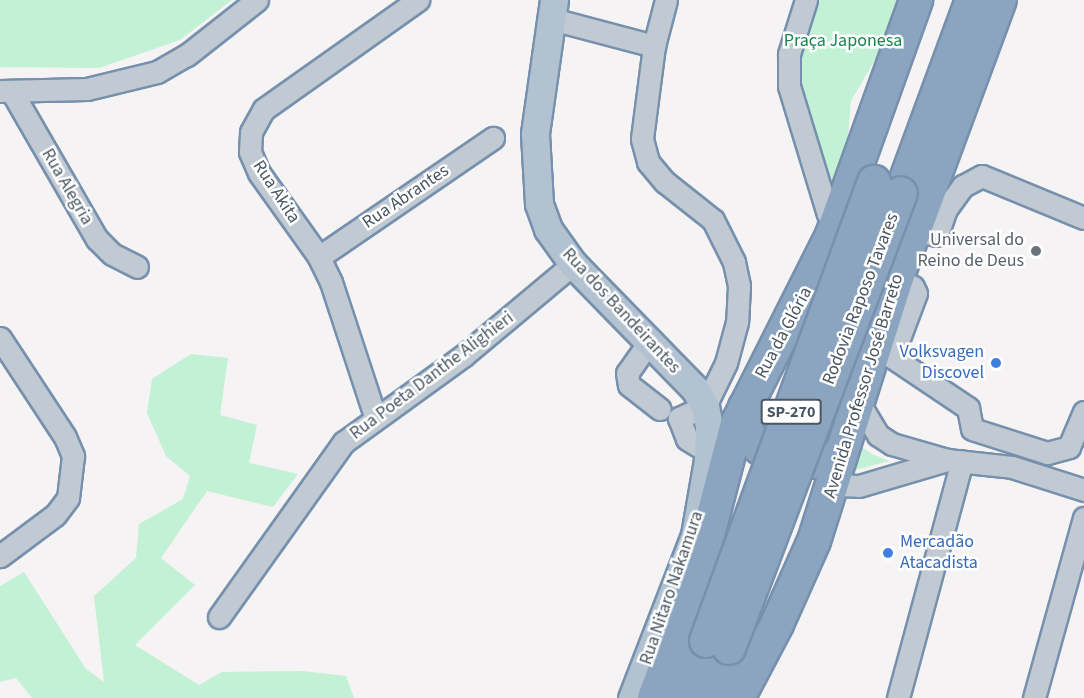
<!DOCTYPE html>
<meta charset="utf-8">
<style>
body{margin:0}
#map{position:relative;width:1084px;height:698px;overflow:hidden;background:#f5f3f3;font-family:"Source Sans 3",sans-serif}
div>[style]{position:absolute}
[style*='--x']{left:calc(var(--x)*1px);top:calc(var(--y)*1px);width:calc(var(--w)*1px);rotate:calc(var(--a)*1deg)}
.green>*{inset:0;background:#c3f1d5}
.roads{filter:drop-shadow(2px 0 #7690ad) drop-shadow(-2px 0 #7690ad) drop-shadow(0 2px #7690ad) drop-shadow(0 -2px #7690ad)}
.minor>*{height:21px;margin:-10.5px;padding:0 10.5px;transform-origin:10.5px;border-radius:10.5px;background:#c1cad2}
.major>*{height:27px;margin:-13.5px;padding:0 13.5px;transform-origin:13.5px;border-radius:13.5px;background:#b3c2d1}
.highway>*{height:32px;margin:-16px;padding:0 16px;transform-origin:16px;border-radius:16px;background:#8ba5c1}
.bridges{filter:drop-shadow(2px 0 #7690ad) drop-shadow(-2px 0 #7690ad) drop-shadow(0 2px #7690ad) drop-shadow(0 -2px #7690ad)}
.highway-bridge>*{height:32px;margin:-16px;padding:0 16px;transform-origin:16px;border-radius:16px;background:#8ba5c1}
.dots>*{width:16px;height:16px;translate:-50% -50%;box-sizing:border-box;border:3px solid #fff;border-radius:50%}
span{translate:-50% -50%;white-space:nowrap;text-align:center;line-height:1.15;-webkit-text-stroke:5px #fff;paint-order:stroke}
.shield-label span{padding:2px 4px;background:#fff;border:2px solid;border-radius:4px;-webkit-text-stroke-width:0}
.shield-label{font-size:16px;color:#4a5661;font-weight:700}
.park-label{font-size:18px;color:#17864f}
.street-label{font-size:18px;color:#4a5661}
.worship-label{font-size:18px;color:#5b616d}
.right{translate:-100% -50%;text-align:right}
.shop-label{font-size:18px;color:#366cbe}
.left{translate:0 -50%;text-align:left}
</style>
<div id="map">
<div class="green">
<i style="clip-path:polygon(0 0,232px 0,180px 40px,99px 68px,0 67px)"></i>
<i style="clip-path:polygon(817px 0,900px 0,887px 39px,851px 101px,845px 171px,838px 195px,812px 140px,801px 97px,801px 56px)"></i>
<i style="clip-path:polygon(191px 354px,228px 358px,220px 415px,257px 425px,249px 463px,298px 474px,273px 507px,207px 491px,161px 558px,195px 585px,135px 645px,199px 685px,222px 672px,303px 671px,346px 676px,354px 698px,32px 698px,16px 678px,0 682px,0 586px,24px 572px,86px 669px,104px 682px,94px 596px,136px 558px,139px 524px,183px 499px,190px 476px,166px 456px,147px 413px,152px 379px)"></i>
<i style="clip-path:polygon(854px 442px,872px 454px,889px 461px,845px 473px)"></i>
</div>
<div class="roads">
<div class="minor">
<i style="--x:666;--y:0;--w:48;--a:104.6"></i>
<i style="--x:654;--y:46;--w:94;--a:97.4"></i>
<i style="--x:642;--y:139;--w:24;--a:75"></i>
<i style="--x:648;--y:162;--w:26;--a:50"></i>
<i style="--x:665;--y:182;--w:61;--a:38.4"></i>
<i style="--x:713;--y:220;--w:47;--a:63.4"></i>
<i style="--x:734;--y:262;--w:25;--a:78"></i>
<i style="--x:739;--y:286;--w:36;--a:93"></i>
<i style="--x:737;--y:322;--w:42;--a:105"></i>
<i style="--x:726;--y:363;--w:48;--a:116"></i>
<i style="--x:705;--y:406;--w:29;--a:155"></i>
<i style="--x:679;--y:418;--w:22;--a:69"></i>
<i style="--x:687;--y:439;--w:26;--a:31"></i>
<i style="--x:806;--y:0;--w:57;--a:107.5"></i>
<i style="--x:789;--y:54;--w:32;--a:90"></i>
<i style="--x:789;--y:86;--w:134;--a:73.1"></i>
<i style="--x:552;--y:19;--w:106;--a:14.8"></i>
<i style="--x:0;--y:91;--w:87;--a:-1.3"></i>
<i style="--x:87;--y:89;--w:72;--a:-13.7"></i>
<i style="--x:157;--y:72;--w:34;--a:-30"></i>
<i style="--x:187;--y:55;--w:89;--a:-38.2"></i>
<i style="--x:12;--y:92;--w:170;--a:60"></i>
<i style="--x:97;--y:239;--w:21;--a:45"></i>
<i style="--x:112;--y:254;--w:28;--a:27"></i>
<i style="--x:914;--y:231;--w:23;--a:10"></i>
<i style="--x:937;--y:235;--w:28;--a:-71"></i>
<i style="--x:946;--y:209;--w:29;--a:-54"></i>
<i style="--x:963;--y:186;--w:21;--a:-28"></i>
<i style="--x:982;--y:176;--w:110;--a:22.4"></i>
<i style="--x:319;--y:257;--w:211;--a:-34.4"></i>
<i style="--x:0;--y:338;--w:118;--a:56.7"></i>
<i style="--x:65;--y:437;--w:21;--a:67"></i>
<i style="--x:73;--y:456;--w:42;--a:96.8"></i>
<i style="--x:68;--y:498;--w:21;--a:127"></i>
<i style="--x:55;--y:515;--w:69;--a:143.3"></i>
<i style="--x:649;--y:342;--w:38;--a:125"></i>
<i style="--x:627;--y:373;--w:12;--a:81"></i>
<i style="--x:629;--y:385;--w:39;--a:38"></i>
<i style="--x:879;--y:352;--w:14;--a:21"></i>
<i style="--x:892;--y:357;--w:68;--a:-69.4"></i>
<i style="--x:916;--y:293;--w:7;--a:-117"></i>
<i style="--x:913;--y:287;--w:18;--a:-151"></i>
<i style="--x:892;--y:357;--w:92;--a:33.9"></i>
<i style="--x:968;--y:408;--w:21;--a:79"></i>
<i style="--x:972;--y:429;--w:79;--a:17.7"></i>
<i style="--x:1047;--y:453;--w:23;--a:-15"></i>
<i style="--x:1069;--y:447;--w:38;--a:-67"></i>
<i style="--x:857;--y:400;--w:41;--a:59"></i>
<i style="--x:878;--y:435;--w:17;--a:33"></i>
<i style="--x:892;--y:444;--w:57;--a:16.2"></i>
<i style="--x:947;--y:460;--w:65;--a:6.1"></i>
<i style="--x:1012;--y:467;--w:76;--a:17.7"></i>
<i style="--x:375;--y:416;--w:141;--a:-108.2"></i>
<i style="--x:331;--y:282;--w:28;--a:-116"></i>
<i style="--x:319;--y:257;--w:103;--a:-125.5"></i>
<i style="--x:259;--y:173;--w:23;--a:-113"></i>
<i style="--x:250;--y:152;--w:20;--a:-87"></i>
<i style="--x:251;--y:132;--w:26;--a:-61"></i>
<i style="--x:264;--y:109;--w:189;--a:-35.3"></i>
<i style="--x:834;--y:485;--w:25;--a:2"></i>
<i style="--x:859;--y:486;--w:92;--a:-16.5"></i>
<i style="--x:219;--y:617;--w:215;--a:-54.5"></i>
<i style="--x:344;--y:442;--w:147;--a:-35.9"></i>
<i style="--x:463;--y:356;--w:143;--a:-39.9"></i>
<i style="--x:898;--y:698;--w:245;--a:-74.9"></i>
<i style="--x:1034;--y:698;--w:187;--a:-74.5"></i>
</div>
<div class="major">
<i style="--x:554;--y:0;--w:135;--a:98.1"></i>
<i style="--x:535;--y:134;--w:70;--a:86.7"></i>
<i style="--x:539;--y:204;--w:27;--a:70"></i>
<i style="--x:548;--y:229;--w:43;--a:54.5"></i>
<i style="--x:573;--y:264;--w:175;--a:45.7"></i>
<i style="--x:695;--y:389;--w:20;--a:60"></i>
<i style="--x:705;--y:406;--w:21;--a:79"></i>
<i style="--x:709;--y:427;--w:33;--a:92"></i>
<i style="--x:708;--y:460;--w:76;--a:99.8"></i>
<i style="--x:695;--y:535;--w:175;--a:111.1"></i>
</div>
<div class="highway">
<i style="--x:901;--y:193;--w:206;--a:-69.8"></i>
<i style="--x:745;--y:407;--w:27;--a:86"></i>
<i style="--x:747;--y:434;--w:19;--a:47"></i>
<i style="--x:760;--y:448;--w:24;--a:22"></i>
<i style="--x:782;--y:457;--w:35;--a:8"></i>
<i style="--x:817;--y:462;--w:24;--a:-12"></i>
<i style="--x:654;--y:698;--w:105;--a:-69.3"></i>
<i style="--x:691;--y:600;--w:182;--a:-75.4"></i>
<i style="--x:737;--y:424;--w:212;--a:-63.3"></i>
<i style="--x:832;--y:235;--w:250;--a:-70.3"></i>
<i style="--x:683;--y:698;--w:61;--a:-68"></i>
<i style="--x:708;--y:698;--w:54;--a:-67.2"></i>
<i style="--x:738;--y:698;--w:84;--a:-62.2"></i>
<i style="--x:777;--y:624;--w:91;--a:-66"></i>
<i style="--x:814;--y:541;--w:276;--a:-72.5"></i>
<i style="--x:897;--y:278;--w:296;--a:-69.7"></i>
</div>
</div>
<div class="bridges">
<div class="highway-bridge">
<i style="--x:706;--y:641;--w:489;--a:-69.9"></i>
<i style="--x:729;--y:648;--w:486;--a:-69.3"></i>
</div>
</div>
<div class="dots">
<i style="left:1036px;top:251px;background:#6b7280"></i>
<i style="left:996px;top:363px;background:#3f7fe0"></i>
<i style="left:888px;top:553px;background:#3f7fe0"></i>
</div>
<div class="shield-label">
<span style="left:791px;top:412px">SP-270</span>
</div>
<div class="park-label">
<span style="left:843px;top:41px">Praça Japonesa</span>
</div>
<div class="street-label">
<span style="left:67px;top:187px;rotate:60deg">Rua Alegria</span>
<span style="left:276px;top:192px;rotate:57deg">Rua Akita</span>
<span style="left:406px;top:197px;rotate:-34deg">Rua Abrantes</span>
<span style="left:861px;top:299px;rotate:-69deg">Rodovia Raposo Tavares</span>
<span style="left:621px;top:311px;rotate:47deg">Rua dos Bandeirantes</span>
<span style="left:784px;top:333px;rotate:-62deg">Rua da Glória</span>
<span style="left:432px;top:376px;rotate:-37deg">Rua Poeta Danthe Alighieri</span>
<span style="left:864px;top:386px;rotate:-73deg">Avenida Professor José Barreto</span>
<span style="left:672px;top:588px;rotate:-71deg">Rua Nitaro Nakamura</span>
</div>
<div class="worship-label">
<span class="right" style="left:1024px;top:251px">Universal do<br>Reino de Deus</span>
</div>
<div class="shop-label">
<span class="right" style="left:984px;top:363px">Volksvagen<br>Discovel</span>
<span class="left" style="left:900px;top:553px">Mercadão<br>Atacadista</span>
</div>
</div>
